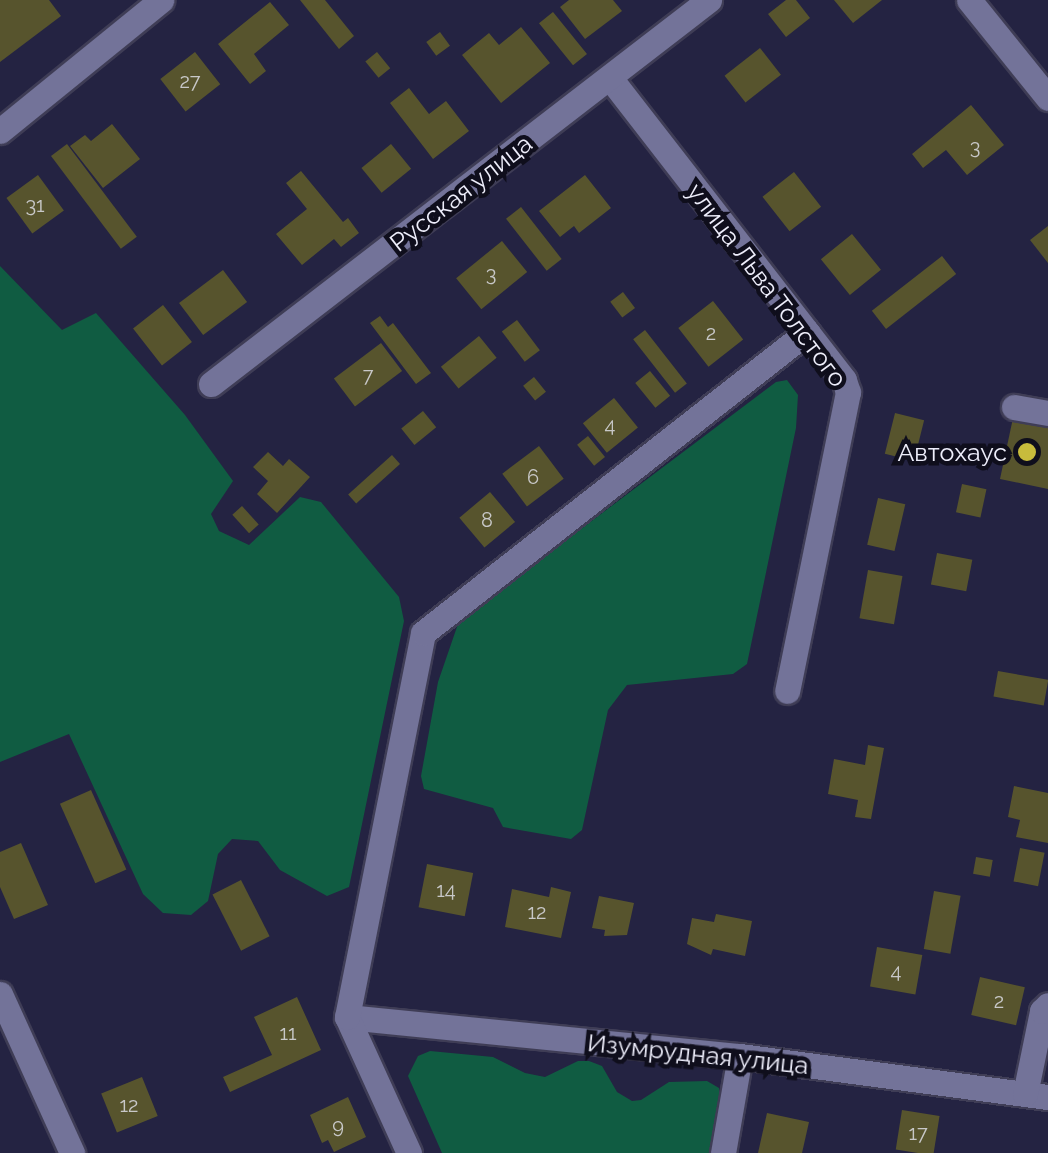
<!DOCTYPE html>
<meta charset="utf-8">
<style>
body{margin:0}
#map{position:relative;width:1048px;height:1153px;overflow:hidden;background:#242342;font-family:Raleway,sans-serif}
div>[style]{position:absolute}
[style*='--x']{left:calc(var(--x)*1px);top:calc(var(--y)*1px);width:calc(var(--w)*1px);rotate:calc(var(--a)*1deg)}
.green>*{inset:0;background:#105c42}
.building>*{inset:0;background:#57542d;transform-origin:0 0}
.roads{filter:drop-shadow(2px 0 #3f3d56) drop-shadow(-2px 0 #3f3d56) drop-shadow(0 2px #3f3d56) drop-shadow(0 -2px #3f3d56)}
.minor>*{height:25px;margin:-12.5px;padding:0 12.5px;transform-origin:12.5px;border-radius:12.5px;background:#737399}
.dots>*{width:28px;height:28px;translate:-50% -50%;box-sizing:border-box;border:5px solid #0f0e1c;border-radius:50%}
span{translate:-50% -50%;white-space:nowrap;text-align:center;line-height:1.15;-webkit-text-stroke:9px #0f0e1c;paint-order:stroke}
.number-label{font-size:20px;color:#c8c8c8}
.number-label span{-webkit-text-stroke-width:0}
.street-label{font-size:25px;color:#eeeefb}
.poi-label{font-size:25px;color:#eeeefb}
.right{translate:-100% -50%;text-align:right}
</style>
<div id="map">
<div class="green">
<i style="clip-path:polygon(0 266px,62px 330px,96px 313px,185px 415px,233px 481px,211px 514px,219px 531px,249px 545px,300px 497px,321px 502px,399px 597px,404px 621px,349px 887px,327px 896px,280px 870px,258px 841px,232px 839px,218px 854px,208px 901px,191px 915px,163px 913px,143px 894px,69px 734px,0 762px)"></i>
<i style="clip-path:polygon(787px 380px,798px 395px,796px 428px,747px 664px,733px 674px,627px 685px,608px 710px,582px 830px,571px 839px,503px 827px,493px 808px,424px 789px,421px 776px,438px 682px,459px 621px,776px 382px)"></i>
<i style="clip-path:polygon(430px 1051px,493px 1057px,525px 1073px,545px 1077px,578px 1061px,589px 1061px,602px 1066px,617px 1092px,632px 1101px,641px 1100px,669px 1082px,707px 1081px,719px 1088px,720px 1098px,709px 1153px,442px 1153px,408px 1076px,418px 1056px)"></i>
</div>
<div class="building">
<i style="clip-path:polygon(0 0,49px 0,61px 16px,0 62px)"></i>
<i style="clip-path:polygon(300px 0,325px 0,354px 36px,339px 49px)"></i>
<i style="clip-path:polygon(569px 0,613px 0,622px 11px,585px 39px,560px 7px)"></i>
<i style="clip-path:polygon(786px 0,796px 0,810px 18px,786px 37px,768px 14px)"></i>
<i style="clip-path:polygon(834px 0,882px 0,853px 23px)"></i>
<i style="clip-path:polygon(270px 2px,289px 25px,254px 54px,266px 71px,250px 84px,218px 44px)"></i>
<i style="left:553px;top:12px;width:54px;height:18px;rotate:51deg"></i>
<i style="clip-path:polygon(521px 27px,550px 63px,501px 103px,462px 55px,489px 33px,499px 45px)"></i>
<i style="left:440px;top:32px;width:17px;height:17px;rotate:54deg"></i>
<i style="left:760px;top:48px;width:34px;height:45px;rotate:52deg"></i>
<i style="left:195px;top:52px;width:41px;height:44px;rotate:52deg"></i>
<i style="left:377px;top:52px;width:21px;height:15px;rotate:51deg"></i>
<i style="clip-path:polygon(409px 88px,429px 114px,446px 101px,469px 131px,433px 159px,390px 103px)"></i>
<i style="clip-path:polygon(971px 105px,1004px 145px,967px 175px,946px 150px,923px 168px,912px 154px)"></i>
<i style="clip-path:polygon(112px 124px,140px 159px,103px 188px,70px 146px,85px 135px,91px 141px)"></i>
<i style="left:67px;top:144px;width:116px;height:20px;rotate:53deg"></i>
<i style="left:391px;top:144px;width:32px;height:38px;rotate:51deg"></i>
<i style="clip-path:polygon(301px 171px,343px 222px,348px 218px,359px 233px,341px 247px,334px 239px,302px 265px,276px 234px,307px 209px,286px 183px)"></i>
<i style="left:794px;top:172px;width:44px;height:40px;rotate:52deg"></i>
<i style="left:38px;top:175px;width:44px;height:39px;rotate:54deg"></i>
<i style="clip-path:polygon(585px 175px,611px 208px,579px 233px,574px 226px,560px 237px,539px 211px)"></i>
<i style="left:521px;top:207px;width:66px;height:19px;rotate:52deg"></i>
<i style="clip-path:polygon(1048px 226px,1048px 263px,1030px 240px)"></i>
<i style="left:852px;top:234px;width:46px;height:40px;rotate:51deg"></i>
<i style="left:502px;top:241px;width:40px;height:59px;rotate:51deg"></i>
<i style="left:942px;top:256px;width:23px;height:89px;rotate:52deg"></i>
<i style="left:223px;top:270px;width:40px;height:55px;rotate:53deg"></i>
<i style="left:623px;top:292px;width:20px;height:16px;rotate:53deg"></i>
<i style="left:713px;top:301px;width:49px;height:44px;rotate:52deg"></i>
<i style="left:163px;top:305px;width:47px;height:38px;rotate:52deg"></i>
<i style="clip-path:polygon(380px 316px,388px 327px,393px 323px,431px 373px,416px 384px,370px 323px)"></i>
<i style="left:517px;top:320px;width:38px;height:19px;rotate:53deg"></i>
<i style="left:645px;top:330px;width:68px;height:15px;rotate:52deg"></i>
<i style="left:479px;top:336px;width:28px;height:49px;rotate:51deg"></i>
<i style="left:381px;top:343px;width:35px;height:59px;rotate:53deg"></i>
<i style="left:650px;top:371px;width:32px;height:19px;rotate:51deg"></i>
<i style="left:534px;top:377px;width:19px;height:14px;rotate:51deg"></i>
<i style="left:614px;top:398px;width:38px;height:40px;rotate:51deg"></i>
<i style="left:423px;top:411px;width:21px;height:28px;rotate:51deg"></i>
<i style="left:895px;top:413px;width:30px;height:42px;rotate:14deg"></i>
<i style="clip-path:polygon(1013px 418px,1048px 426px,1048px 489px,1000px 479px)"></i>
<i style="left:588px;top:436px;width:27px;height:14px;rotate:51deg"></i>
<i style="left:539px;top:446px;width:41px;height:46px;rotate:53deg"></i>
<i style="clip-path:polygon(268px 452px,283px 466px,289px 459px,310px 477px,277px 513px,257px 494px,268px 481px,253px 467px)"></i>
<i style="left:392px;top:455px;width:12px;height:59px;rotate:48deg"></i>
<i style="left:962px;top:484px;width:25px;height:29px;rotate:12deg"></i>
<i style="left:490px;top:492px;width:39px;height:40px;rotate:50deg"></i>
<i style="left:878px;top:498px;width:28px;height:48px;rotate:13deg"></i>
<i style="left:242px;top:506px;width:25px;height:13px;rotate:48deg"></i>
<i style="left:937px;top:553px;width:36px;height:32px;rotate:11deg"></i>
<i style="left:868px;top:570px;width:35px;height:49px;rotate:10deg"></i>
<i style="left:998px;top:671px;width:51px;height:26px;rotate:10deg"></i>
<i style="clip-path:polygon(868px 745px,884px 748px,871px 819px,855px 817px,858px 800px,828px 794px,834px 759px,865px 765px)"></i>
<i style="clip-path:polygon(1014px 786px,1048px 793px,1048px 843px,1016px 837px,1020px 820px,1008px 817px)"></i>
<i style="left:91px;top:790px;width:87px;height:34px;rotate:66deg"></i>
<i style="clip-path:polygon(21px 843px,48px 905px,14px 919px,0 887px,0 852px)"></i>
<i style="left:1020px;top:848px;width:25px;height:34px;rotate:11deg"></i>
<i style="left:976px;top:857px;width:17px;height:17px;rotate:10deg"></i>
<i style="left:427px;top:864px;width:47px;height:44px;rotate:11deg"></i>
<i style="left:241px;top:880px;width:63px;height:32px;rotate:63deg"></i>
<i style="clip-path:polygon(551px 887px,571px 892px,561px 938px,505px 927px,512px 889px,549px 897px)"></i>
<i style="left:934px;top:891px;width:27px;height:59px;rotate:10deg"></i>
<i style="clip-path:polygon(599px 896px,634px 903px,627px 935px,604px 936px,605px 930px,592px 928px)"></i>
<i style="clip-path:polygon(716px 914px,752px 921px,745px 956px,713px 949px,711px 955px,687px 944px,692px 918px,714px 922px)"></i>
<i style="left:877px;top:947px;width:46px;height:40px;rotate:10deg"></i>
<i style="left:980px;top:977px;width:46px;height:39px;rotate:13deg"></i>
<i style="clip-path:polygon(297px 997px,321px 1050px,230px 1092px,223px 1077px,272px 1055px,254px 1017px)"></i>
<i style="left:142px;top:1077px;width:42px;height:44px;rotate:68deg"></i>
<i style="clip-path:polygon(348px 1097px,366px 1137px,334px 1152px,328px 1140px,322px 1143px,310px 1115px)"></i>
<i style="left:902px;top:1110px;width:38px;height:40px;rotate:9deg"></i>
<i style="clip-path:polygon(767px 1113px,809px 1122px,802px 1153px,758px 1153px)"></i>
</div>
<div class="roads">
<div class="minor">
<i style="--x:969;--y:0;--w:126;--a:51.1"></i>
<i style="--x:610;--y:78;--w:382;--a:52.2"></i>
<i style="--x:844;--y:380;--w:13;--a:72"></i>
<i style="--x:848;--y:392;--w:305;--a:101.5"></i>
<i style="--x:0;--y:131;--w:208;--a:-39.1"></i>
<i style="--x:211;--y:384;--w:629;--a:-37.64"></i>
<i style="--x:1014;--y:407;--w:35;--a:10"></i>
<i style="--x:0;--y:994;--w:175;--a:65.6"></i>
<i style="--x:347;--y:1017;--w:395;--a:5.7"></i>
<i style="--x:740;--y:1056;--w:311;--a:7.6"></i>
<i style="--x:1025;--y:1094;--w:85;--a:-78.4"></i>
<i style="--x:1042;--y:1011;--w:8;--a:-45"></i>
<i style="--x:409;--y:1153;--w:149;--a:-114.5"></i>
<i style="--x:347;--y:1017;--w:391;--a:-78.8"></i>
<i style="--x:423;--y:633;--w:488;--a:-38.1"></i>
<i style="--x:723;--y:1153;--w:98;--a:-80.1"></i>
</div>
</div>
<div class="dots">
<i style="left:1027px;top:452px;background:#c7bb3c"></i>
</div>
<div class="number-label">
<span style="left:190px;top:81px">27</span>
<span style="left:975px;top:147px">3</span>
<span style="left:35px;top:205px">31</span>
<span style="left:491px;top:274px">3</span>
<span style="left:711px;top:333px">2</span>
<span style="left:368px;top:375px">7</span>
<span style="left:610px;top:425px">4</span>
<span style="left:533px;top:477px">6</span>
<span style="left:487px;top:520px">8</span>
<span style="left:446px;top:890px">14</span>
<span style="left:537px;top:912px">12</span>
<span style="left:896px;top:971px">4</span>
<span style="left:999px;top:1001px">2</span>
<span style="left:288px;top:1033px">11</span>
<span style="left:129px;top:1105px">12</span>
<span style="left:338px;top:1126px">9</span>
<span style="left:918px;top:1133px">17</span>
</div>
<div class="street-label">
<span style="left:461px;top:193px;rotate:-38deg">Русская улица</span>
<span style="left:767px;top:285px;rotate:53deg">улица Льва Толстого</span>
<span style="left:698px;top:1054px;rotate:6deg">Изумрудная улица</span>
</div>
<div class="poi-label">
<span class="right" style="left:1007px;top:452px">Автохаус</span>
</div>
</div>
